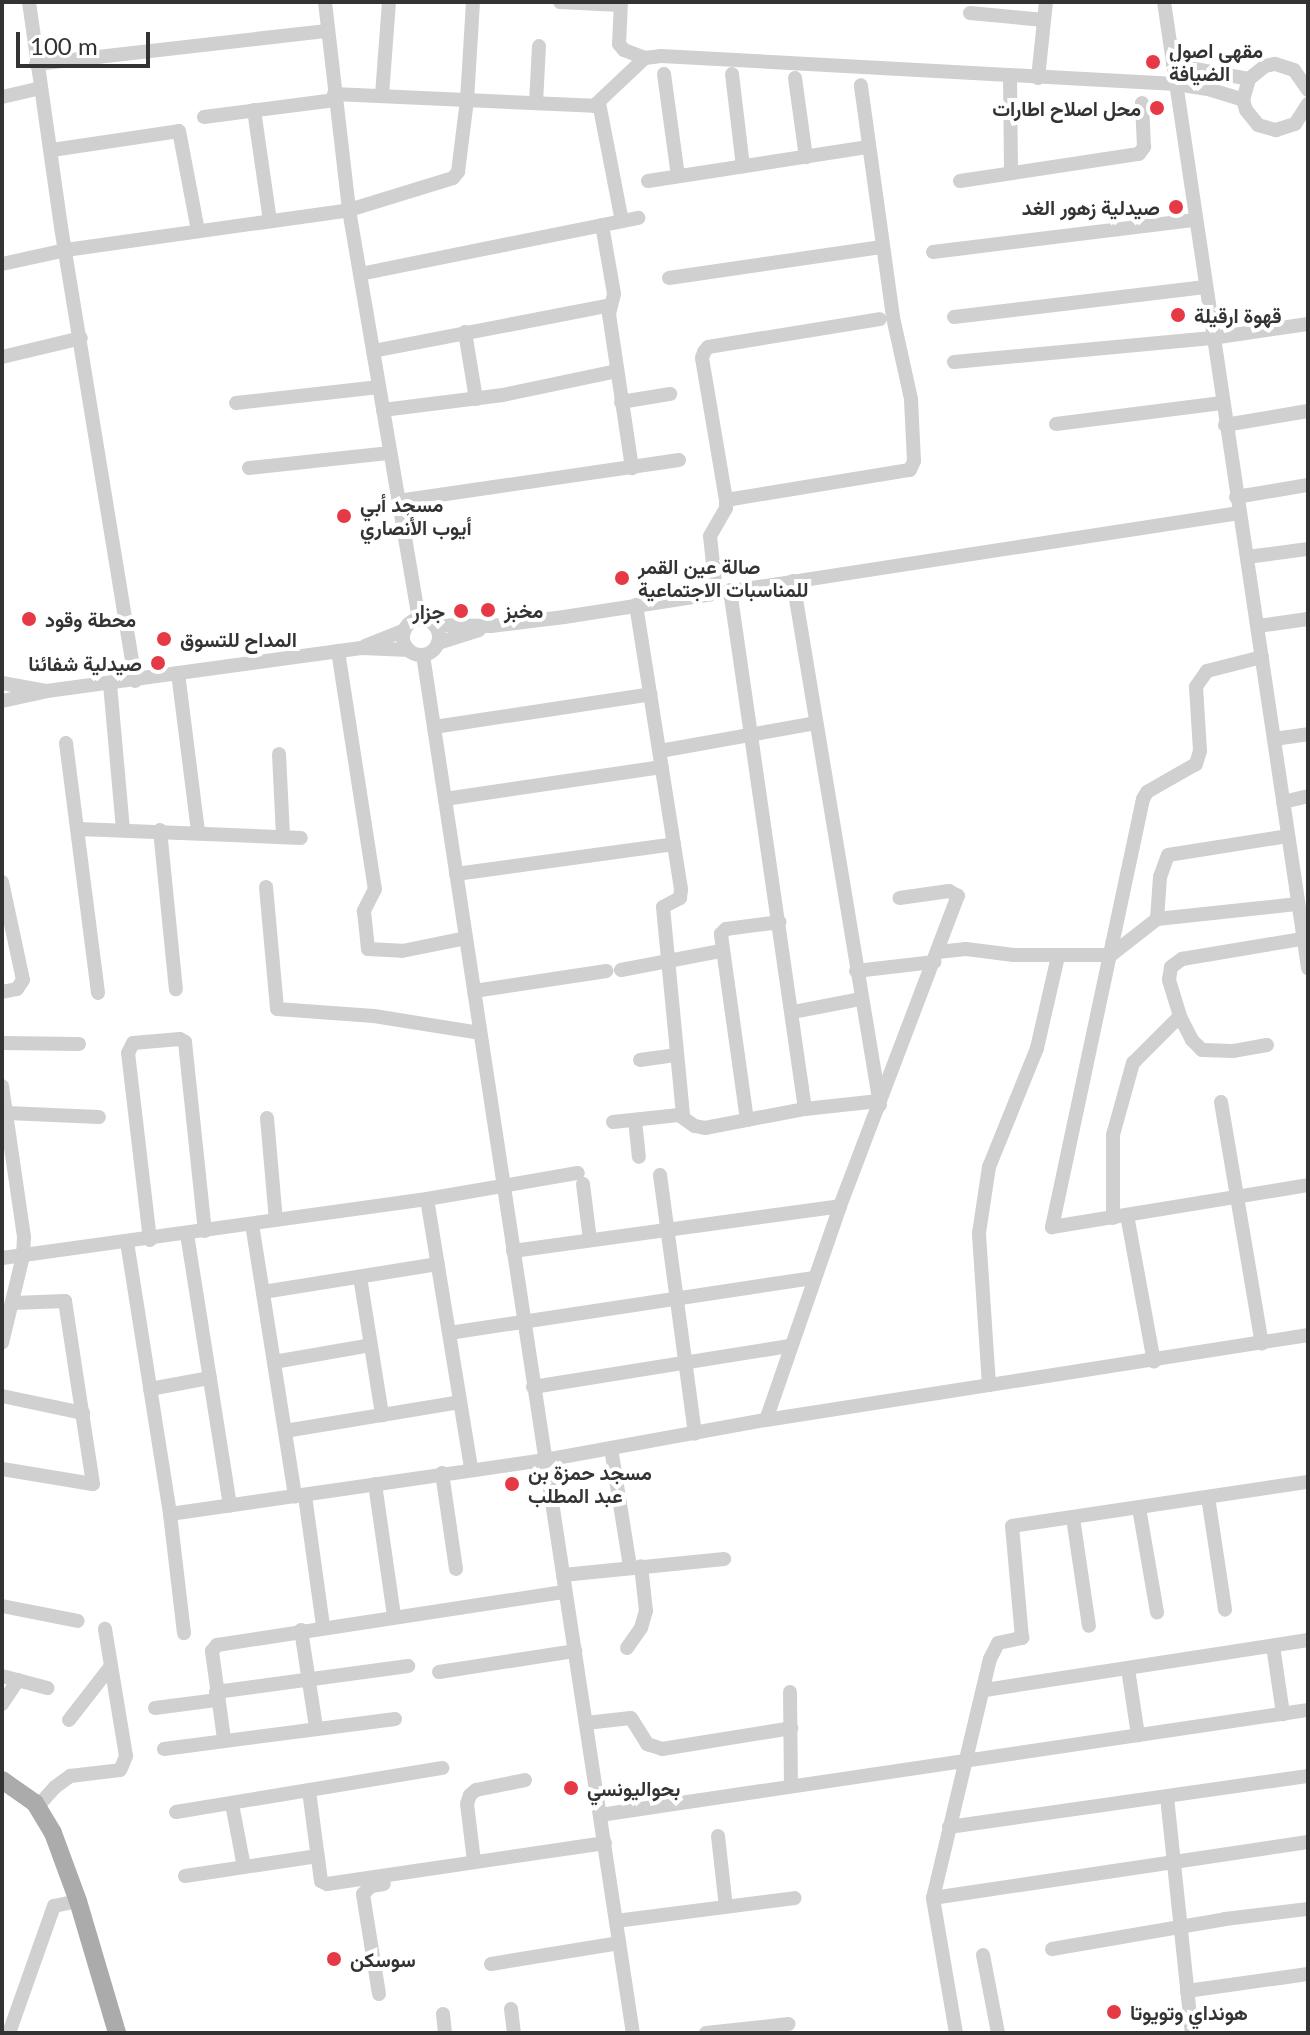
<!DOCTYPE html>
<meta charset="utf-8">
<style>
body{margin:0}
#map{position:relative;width:1310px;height:2035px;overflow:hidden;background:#fff;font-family:Lato,Vazirmatn,sans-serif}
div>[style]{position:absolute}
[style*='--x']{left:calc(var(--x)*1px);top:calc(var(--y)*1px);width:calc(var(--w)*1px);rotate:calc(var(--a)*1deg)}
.minor>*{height:14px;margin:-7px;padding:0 7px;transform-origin:7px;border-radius:7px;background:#d0d0d0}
.minor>.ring{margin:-7px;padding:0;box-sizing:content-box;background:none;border:14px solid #d0d0d0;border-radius:50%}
.major>*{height:18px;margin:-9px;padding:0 9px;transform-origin:9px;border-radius:9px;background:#ababab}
.dots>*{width:22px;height:22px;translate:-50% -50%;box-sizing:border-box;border:4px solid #fff;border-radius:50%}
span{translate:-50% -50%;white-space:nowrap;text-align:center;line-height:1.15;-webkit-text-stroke:8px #fff;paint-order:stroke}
.poi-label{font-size:20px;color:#333;font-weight:700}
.left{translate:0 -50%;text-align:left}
.right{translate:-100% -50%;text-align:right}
.frame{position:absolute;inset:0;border:4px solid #333;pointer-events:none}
.scale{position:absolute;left:16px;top:32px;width:134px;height:36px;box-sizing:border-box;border:4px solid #333;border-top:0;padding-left:10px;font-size:24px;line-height:28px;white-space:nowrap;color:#333;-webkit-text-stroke:6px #fff;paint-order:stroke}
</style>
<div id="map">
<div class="minor">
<i style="--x:29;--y:2;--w:227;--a:81.9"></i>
<i style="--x:61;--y:227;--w:460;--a:80.7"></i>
<i style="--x:325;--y:2;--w:209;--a:83.4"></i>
<i style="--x:349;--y:210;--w:415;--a:80.3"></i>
<i style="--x:560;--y:2;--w:60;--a:2.9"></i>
<i style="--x:621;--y:2;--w:42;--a:92.7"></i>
<i style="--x:619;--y:44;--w:8;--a:50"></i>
<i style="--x:624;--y:50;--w:22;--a:21"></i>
<i style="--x:645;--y:58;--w:16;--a:-7"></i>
<i style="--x:661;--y:56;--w:516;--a:3.11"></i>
<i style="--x:1176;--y:84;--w:32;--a:9"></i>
<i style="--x:1208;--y:89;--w:37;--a:17"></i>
<i style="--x:1164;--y:2;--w:977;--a:81.52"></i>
<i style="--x:970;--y:13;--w:74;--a:5.4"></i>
<i style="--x:36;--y:64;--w:293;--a:-6.5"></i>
<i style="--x:1173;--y:65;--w:77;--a:10.4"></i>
<i style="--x:664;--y:74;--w:103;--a:82.2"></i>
<i style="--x:732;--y:74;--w:93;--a:83.2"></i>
<i style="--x:1010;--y:76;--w:96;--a:89.4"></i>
<i style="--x:795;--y:78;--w:80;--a:82.1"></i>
<i style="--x:1038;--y:78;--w:76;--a:-84"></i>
<i style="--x:1308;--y:90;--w:24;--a:-125"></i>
<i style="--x:1294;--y:70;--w:20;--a:-162"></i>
<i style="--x:1275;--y:64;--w:10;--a:169"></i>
<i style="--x:1265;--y:66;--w:21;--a:141"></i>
<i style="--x:1249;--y:79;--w:22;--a:106"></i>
<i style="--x:1243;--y:100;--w:10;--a:73"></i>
<i style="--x:1246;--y:110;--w:19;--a:51"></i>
<i style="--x:1258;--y:125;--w:19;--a:16"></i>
<i style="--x:1276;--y:130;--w:20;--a:-18"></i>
<i style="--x:1295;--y:124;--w:24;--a:-57"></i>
<i style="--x:334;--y:94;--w:260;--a:2.6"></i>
<i style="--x:594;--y:106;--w:70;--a:-43.3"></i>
<i style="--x:382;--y:95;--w:93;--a:-85.7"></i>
<i style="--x:2;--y:97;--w:40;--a:-13"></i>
<i style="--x:536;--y:103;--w:57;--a:-87"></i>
<i style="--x:599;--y:103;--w:120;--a:79"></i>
<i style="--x:254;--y:110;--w:112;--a:81.8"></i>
<i style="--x:204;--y:117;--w:132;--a:-7.4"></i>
<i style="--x:52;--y:150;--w:128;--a:-8.5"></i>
<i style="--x:179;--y:131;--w:102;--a:79.2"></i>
<i style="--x:648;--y:181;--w:223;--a:-8.8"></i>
<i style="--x:960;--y:181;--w:181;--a:-8.6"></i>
<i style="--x:1139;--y:154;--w:9;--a:-54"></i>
<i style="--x:1144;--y:147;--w:44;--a:-92.6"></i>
<i style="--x:602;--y:225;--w:70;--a:80.1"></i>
<i style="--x:614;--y:294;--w:21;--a:104"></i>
<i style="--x:609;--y:314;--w:156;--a:81.5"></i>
<i style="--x:933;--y:252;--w:264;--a:-7"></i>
<i style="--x:2;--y:264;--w:66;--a:-12.3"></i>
<i style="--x:66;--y:250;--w:286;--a:-8"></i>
<i style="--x:349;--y:210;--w:109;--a:-17.1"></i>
<i style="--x:453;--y:178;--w:8;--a:-50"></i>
<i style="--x:458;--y:172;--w:73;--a:-82.9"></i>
<i style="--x:467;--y:100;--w:98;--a:-86.5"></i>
<i style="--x:360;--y:274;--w:284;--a:-11.4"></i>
<i style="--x:669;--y:278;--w:215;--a:-8.3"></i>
<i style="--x:954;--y:317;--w:253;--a:-6.8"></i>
<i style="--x:465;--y:332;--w:68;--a:80.7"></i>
<i style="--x:373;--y:351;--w:242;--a:-10.9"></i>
<i style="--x:2;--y:357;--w:81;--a:-13.5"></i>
<i style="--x:954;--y:362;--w:259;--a:-5.3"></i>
<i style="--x:1212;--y:338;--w:97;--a:-8.3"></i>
<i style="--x:621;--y:402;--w:50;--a:-9.3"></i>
<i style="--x:236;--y:403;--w:144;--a:-6.4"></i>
<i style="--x:383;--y:410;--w:121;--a:-7.1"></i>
<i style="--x:503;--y:395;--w:116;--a:-11.9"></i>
<i style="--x:1056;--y:424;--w:167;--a:-7.2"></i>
<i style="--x:1225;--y:425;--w:84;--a:-9.6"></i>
<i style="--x:249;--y:468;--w:142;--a:-6.1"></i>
<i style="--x:1236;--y:497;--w:73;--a:-9.5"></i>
<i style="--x:726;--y:500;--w:186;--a:-9.3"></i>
<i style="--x:910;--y:470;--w:10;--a:-66"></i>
<i style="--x:914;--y:461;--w:62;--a:-92.8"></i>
<i style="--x:911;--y:399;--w:84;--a:-102.4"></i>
<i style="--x:893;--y:317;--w:234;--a:-97.9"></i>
<i style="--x:398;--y:501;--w:284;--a:-8.3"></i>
<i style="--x:1247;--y:557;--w:62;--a:-7.5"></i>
<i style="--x:793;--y:581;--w:531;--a:80.57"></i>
<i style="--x:730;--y:590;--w:524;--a:81.78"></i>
<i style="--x:716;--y:592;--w:56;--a:-96.1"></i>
<i style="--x:710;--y:536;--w:32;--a:-60"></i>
<i style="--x:726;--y:508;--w:8;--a:-90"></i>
<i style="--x:726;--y:500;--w:144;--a:-99.6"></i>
<i style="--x:702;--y:358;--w:6;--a:-72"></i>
<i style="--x:704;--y:352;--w:6;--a:-51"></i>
<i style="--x:708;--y:347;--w:174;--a:-9.2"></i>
<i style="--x:636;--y:605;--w:288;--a:81"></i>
<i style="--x:681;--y:889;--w:9;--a:96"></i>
<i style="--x:680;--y:898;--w:19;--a:152"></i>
<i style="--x:663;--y:907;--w:210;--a:84.5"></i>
<i class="ring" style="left:403px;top:619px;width:22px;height:22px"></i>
<i style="--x:435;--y:625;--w:56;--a:1"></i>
<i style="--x:491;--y:626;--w:74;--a:-7"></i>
<i style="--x:564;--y:617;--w:683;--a:-8.76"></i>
<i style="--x:1258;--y:626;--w:50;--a:-8"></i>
<i style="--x:438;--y:643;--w:43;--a:-17.6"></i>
<i style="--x:365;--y:646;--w:43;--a:-21.8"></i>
<i style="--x:338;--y:651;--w:241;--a:81.2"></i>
<i style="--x:375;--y:889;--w:25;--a:117"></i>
<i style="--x:364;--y:911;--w:38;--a:84"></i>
<i style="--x:368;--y:949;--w:34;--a:3"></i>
<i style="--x:402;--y:951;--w:65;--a:-11.5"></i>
<i style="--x:423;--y:655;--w:1394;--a:81.34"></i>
<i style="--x:1262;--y:657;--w:57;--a:165.7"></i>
<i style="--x:1207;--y:671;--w:19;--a:125"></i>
<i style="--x:1196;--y:687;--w:64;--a:86.4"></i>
<i style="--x:1200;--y:751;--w:14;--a:107"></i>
<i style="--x:1196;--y:764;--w:56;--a:150.3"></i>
<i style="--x:1147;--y:792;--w:8;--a:120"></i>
<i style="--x:1143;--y:799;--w:438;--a:102"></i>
<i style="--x:1052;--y:1227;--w:259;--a:-9.3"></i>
<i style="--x:178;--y:673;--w:160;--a:82.8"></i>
<i style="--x:2;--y:683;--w:46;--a:10.1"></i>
<i style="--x:110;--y:684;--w:146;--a:84.9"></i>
<i style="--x:2;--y:701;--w:46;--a:-12.5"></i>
<i style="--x:47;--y:691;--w:317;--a:-7.8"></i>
<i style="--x:361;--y:648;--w:48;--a:2.4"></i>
<i style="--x:434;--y:727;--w:219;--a:-8.6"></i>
<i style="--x:1274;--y:739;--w:34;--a:-8"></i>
<i style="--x:66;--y:743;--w:252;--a:82.7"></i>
<i style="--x:660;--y:751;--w:158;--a:-10.2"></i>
<i style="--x:279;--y:754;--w:83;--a:87.2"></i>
<i style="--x:445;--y:799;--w:219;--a:-8.4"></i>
<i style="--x:1283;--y:802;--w:26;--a:-13"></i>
<i style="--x:79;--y:829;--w:222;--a:2.3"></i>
<i style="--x:160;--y:830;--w:160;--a:84.3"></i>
<i style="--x:456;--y:874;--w:220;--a:-7.8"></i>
<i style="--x:2;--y:882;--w:100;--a:77.9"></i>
<i style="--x:23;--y:980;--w:11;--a:124"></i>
<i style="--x:17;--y:989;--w:15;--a:169"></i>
<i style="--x:266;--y:887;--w:122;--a:84.8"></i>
<i style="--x:277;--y:1009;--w:97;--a:4.1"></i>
<i style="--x:374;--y:1016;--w:107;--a:9.1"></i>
<i style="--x:1157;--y:919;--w:42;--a:-85.9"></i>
<i style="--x:1160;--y:877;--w:23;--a:-70"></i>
<i style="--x:1168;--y:855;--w:121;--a:-9"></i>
<i style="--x:938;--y:952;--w:28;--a:-6"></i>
<i style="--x:966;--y:949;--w:48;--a:7.1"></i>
<i style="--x:1014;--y:955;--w:97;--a:0"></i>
<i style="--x:1111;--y:955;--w:58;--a:-38"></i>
<i style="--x:1157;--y:919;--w:142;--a:-6.1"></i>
<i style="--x:621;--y:970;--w:102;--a:-10.8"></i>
<i style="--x:856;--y:971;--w:79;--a:-6.6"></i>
<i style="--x:474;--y:991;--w:134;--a:-8.6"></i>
<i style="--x:793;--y:1012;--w:68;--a:-11"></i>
<i style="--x:2;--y:1043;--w:77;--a:0.7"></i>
<i style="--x:1267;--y:1045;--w:35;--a:170"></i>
<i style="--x:1233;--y:1051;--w:31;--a:-178"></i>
<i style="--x:1202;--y:1050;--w:14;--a:-135"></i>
<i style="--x:1192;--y:1040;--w:27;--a:-117"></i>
<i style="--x:1180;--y:1016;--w:38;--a:-107"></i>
<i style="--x:1169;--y:980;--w:13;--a:-81"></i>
<i style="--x:1171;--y:967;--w:14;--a:-36"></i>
<i style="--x:1182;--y:959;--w:128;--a:-9.5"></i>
<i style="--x:640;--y:1060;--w:37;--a:-8"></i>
<i style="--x:2;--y:1086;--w:153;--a:81.7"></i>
<i style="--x:24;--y:1237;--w:19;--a:93"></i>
<i style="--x:23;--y:1256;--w:89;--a:103.6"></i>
<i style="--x:1221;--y:1102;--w:245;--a:80.4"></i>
<i style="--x:7;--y:1113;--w:92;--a:2.5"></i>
<i style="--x:267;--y:1118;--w:102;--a:85"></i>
<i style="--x:635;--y:1120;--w:37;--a:84"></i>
<i style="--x:747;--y:1120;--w:188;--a:-98"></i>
<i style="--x:721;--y:934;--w:7;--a:-45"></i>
<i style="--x:726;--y:929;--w:54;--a:-7.4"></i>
<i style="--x:613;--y:1122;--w:66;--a:-6.1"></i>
<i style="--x:679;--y:1115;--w:19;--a:35"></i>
<i style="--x:695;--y:1126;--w:10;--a:11"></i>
<i style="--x:705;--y:1128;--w:102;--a:-10.8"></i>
<i style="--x:805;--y:1109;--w:74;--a:-6.2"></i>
<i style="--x:660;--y:1175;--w:261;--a:82.3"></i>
<i style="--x:583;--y:1184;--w:56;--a:82.9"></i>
<i style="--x:427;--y:1199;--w:274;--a:80.7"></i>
<i style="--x:1127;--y:1215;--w:149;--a:79.6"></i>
<i style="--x:1113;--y:1218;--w:83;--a:-90"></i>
<i style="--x:1113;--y:1135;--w:75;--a:-74.5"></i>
<i style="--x:1133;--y:1063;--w:66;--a:-45"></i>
<i style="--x:252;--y:1224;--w:276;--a:81"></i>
<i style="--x:187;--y:1234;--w:275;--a:81"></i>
<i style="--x:150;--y:1240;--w:188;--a:-96.7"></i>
<i style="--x:128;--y:1053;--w:11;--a:-63"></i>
<i style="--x:133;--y:1043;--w:47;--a:-4.9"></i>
<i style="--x:180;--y:1039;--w:6;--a:31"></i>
<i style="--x:185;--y:1042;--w:190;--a:84"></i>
<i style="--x:127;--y:1242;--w:275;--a:81"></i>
<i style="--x:170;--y:1514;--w:120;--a:83.3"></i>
<i style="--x:513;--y:1251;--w:330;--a:-7.8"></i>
<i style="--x:2;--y:1258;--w:429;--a:-7.9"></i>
<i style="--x:427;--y:1199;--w:153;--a:-9.8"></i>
<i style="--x:360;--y:1277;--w:140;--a:80.9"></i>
<i style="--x:263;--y:1292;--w:177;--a:-9.1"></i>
<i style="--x:449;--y:1333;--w:369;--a:-8.6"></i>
<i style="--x:274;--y:1362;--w:98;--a:-9.9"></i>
<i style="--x:989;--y:1385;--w:152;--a:-93.8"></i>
<i style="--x:979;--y:1233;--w:67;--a:-81.4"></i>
<i style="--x:989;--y:1167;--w:128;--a:-68"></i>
<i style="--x:1037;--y:1048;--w:94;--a:-77.1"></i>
<i style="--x:533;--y:1387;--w:260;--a:-9.1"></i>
<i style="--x:150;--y:1389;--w:61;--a:-10.4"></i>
<i style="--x:2;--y:1396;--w:83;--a:11.9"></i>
<i style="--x:766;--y:1420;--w:226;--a:-70.9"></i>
<i style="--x:840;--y:1206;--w:332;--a:-69.2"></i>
<i style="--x:958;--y:896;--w:10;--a:-151"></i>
<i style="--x:949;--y:891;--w:50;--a:172"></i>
<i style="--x:285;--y:1431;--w:177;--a:-9.4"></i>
<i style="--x:611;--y:1448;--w:121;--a:80.9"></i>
<i style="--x:2;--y:1469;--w:92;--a:9.4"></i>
<i style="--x:93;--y:1484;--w:185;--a:-98.7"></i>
<i style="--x:65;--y:1301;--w:52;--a:177.8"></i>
<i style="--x:442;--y:1473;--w:97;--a:81.7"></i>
<i style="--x:375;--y:1484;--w:133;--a:81.8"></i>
<i style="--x:305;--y:1496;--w:131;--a:82.1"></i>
<i style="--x:1208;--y:1497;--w:114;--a:81.4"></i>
<i style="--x:1139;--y:1508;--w:106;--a:80.2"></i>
<i style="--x:170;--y:1514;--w:379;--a:-8.2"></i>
<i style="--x:545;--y:1460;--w:225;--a:-10.3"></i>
<i style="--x:766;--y:1420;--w:549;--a:-8.91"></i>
<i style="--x:1073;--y:1518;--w:109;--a:81.6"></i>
<i style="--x:563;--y:1575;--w:162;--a:-5.7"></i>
<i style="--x:2;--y:1606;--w:77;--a:11.2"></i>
<i style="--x:301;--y:1630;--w:98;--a:81.2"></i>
<i style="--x:1273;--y:1646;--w:69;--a:81.6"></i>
<i style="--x:627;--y:1648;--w:24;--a:-55"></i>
<i style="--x:641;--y:1628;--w:18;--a:-74"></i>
<i style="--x:646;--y:1611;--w:45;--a:-96.3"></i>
<i style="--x:1128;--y:1669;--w:67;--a:81.4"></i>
<i style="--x:439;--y:1672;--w:138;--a:-8.8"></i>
<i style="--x:2;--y:1676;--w:47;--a:14.9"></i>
<i style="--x:985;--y:1690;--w:327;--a:-8.8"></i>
<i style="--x:216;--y:1692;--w:194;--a:-7.7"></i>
<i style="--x:790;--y:1692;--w:93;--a:89.4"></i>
<i style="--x:2;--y:1704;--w:29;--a:-56"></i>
<i style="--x:155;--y:1708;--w:63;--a:-7.4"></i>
<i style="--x:69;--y:1720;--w:68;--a:-52.1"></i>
<i style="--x:586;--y:1723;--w:45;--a:-6.3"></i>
<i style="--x:631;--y:1718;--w:31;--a:58"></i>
<i style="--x:647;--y:1744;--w:16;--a:18"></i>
<i style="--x:662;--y:1749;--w:131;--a:-9.2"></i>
<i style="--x:224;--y:1739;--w:89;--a:-97.8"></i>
<i style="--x:212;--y:1651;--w:8;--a:-50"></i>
<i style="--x:217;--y:1645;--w:352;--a:-8.7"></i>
<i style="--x:164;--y:1749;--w:233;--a:-7.4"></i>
<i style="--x:309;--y:1791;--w:91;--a:82.4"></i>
<i style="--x:321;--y:1881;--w:7;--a:27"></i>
<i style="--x:327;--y:1884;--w:281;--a:-8.4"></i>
<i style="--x:1167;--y:1797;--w:237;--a:84"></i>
<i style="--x:232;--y:1804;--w:64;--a:79.2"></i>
<i style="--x:38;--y:1806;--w:25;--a:-48"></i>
<i style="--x:55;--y:1787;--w:19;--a:-36"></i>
<i style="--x:70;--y:1776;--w:50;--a:-6.8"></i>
<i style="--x:120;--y:1770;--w:4;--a:-63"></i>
<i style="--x:122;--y:1766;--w:11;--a:-68"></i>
<i style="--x:126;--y:1756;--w:129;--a:-99.4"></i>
<i style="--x:176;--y:1812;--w:270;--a:-9.4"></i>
<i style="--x:600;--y:1815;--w:716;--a:-8.44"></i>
<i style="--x:949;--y:1827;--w:363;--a:-8.1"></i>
<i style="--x:718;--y:1836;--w:71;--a:83.6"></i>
<i style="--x:474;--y:1861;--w:57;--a:-97"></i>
<i style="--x:467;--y:1804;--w:9;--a:-72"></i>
<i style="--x:470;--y:1795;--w:8;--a:-40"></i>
<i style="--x:476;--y:1790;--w:50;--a:-11.5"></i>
<i style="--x:185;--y:1876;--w:134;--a:-8.6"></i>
<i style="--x:933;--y:1898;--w:379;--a:-8.5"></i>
<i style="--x:616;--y:1921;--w:180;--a:-7.3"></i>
<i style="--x:1052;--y:1949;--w:176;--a:-9.8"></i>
<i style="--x:1225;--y:1919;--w:84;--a:-6.9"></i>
<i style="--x:983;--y:1955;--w:79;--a:79.1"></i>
<i style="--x:491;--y:1964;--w:130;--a:-9.3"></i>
<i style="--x:1187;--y:1991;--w:122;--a:-8"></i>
<i style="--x:379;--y:1994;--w:101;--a:-99.1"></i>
<i style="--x:363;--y:1894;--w:11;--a:-45"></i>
<i style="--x:371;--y:1886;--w:13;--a:-9"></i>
<i style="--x:511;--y:2009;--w:24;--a:83"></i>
<i style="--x:443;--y:2014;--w:19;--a:84"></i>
<i style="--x:9;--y:2033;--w:135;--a:-70.5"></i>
<i style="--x:54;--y:1906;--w:25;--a:-12"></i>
<i style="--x:706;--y:2033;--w:83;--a:-6.2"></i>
<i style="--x:956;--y:2033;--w:137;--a:-99.7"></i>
<i style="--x:933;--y:1898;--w:246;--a:-76.6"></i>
<i style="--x:990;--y:1659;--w:18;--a:-63"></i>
<i style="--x:998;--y:1643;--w:25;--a:-12"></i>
<i style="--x:1022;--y:1638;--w:112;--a:-95.1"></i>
<i style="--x:1012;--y:1526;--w:299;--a:-8.5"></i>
</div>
<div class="major">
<i style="--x:2;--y:1780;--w:40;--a:34.9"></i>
<i style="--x:35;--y:1803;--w:35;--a:59"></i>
<i style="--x:53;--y:1833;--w:72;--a:69.8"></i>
<i style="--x:78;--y:1901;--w:138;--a:73.5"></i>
</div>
<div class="dots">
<i style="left:1153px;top:62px;background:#e63946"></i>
<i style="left:1157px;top:108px;background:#e63946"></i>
<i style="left:1176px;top:207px;background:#e63946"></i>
<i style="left:1178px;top:315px;background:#e63946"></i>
<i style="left:344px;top:516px;background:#e63946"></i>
<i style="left:622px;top:578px;background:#e63946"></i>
<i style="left:488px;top:610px;background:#e63946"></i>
<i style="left:461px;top:611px;background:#e63946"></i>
<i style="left:29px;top:619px;background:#e63946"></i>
<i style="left:164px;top:639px;background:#e63946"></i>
<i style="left:158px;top:663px;background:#e63946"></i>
<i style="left:512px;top:1484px;background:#e63946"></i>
<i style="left:571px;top:1788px;background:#e63946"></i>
<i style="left:334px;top:1959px;background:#e63946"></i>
<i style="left:1114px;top:2012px;background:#e63946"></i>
</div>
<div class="poi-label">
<span class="left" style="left:1169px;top:62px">مقهى اصول<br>الضيافة</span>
<span class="right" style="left:1141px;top:108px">محل اصلاح اطارات</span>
<span class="right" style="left:1160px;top:207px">صيدلية زهور الغد</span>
<span class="left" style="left:1194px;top:315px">قهوة ارقيلة</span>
<span class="left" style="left:360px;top:516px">مسجد أبي<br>أيوب الأنصاري</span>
<span class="left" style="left:638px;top:578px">صالة عين القمر<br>للمناسبات الاجتماعية</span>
<span class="left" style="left:504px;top:610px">مخبز</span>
<span class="right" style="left:445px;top:611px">جزار</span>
<span class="left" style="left:45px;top:619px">محطة وقود</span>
<span class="left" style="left:180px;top:639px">المداح للتسوق</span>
<span class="right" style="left:142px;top:663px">صيدلية شفائنا</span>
<span class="left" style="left:528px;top:1484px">مسجد حمزة بن<br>عبد المطلب</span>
<span class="left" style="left:587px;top:1788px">بحواليونسي</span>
<span class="left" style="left:350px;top:1959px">سوسكن</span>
<span class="left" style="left:1130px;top:2012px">هونداي وتويوتا</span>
</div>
<div class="frame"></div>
<div class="scale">100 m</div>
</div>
